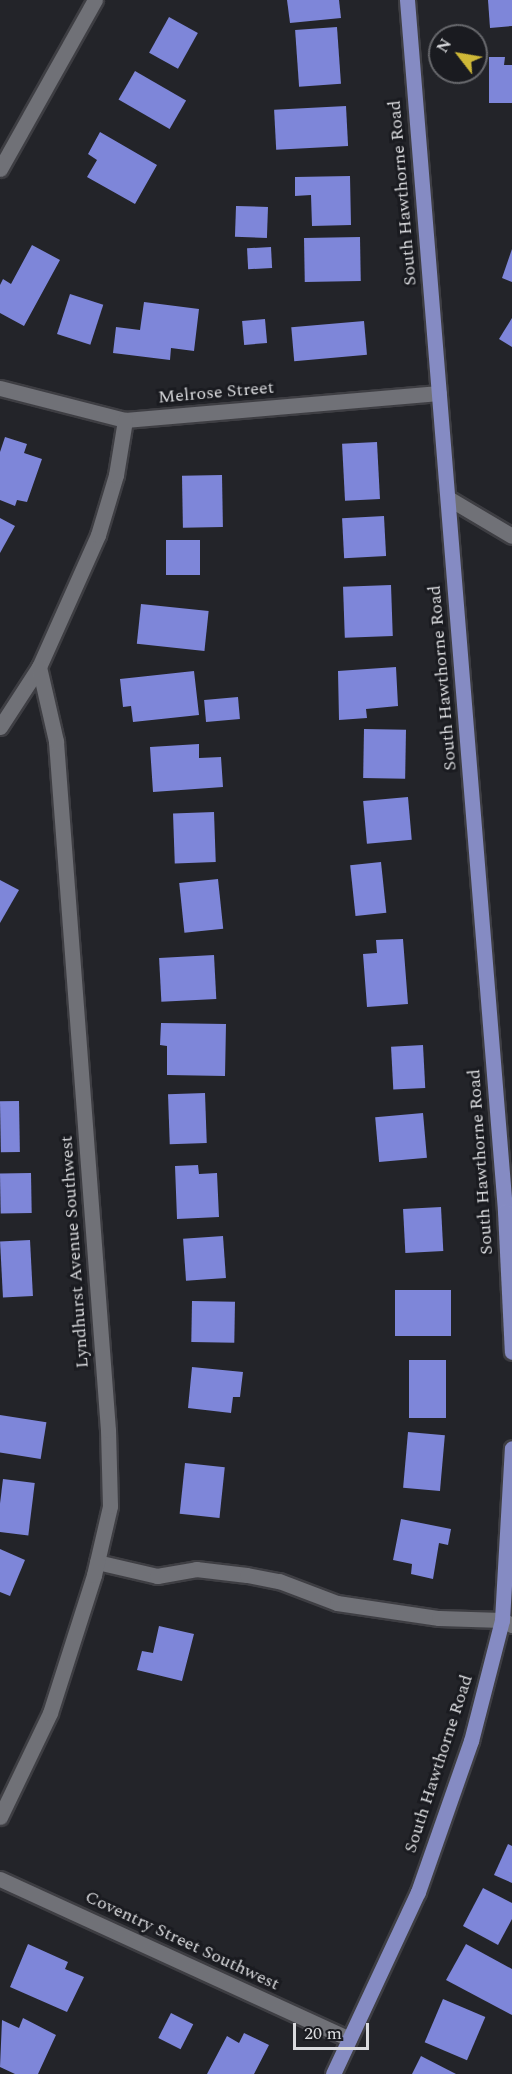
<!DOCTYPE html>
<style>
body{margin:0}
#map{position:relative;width:512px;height:2074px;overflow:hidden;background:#232429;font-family:Spectral,serif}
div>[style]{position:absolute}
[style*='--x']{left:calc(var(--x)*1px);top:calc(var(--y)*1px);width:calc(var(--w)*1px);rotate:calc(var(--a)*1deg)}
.building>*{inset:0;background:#7e86d9;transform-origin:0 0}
.roads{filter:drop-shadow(2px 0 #3e3e43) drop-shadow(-2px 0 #3e3e43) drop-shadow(0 2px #3e3e43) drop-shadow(0 -2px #3e3e43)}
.minor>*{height:15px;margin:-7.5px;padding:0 7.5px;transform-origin:7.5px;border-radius:7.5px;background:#707177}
.major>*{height:15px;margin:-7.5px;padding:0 7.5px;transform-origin:7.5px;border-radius:7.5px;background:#858bc3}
span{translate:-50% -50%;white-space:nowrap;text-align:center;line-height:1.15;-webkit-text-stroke:6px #1a1b20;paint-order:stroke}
.street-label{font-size:18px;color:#dadbde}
.north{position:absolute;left:428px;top:24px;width:60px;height:60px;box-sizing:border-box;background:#1a1b20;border:2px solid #67686c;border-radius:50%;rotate:301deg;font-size:16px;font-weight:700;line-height:24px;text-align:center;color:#dadbde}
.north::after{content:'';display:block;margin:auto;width:21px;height:27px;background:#cfb837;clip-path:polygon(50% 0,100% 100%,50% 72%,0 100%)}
.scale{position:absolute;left:293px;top:2023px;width:76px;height:27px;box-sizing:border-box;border:3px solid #dadbde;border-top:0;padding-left:8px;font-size:18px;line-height:21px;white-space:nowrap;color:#dadbde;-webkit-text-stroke:4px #1a1b20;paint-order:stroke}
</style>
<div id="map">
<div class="building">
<i style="clip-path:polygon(287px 0,339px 0,341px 18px,290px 23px)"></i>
<i style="clip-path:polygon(488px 0,512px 0,512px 26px,490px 28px)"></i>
<i style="left:169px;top:17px;width:33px;height:41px;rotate:29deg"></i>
<i style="left:337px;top:27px;width:57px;height:42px;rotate:86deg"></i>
<i style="clip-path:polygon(489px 57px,505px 57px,504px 65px,512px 65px,512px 103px,489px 103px)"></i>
<i style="left:135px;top:71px;width:59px;height:33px;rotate:30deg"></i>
<i style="left:346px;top:106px;width:40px;height:72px;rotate:87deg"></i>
<i style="clip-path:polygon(100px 132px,157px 165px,135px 204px,87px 177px,97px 160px,88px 154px)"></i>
<i style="clip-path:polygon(350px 176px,351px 225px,312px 226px,311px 195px,295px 196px,295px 177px)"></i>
<i style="left:268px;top:207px;width:31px;height:32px;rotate:92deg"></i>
<i style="left:360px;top:237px;width:44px;height:56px;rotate:89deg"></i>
<i style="clip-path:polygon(32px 245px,60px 260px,24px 326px,0 313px,0 285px,3px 279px,11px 284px)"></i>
<i style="left:271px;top:247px;width:21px;height:24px;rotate:87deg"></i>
<i style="clip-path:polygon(512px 249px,512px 282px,502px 278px)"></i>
<i style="left:70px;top:294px;width:35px;height:42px;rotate:18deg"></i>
<i style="clip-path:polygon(144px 302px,199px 309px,194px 351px,171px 348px,170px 360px,113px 353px,116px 327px,140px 330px)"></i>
<i style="clip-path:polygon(512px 318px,512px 347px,499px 339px)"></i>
<i style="left:265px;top:319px;width:24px;height:23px;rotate:85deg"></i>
<i style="left:364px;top:321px;width:34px;height:73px;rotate:85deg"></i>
<i style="clip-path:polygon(5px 437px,27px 444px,24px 453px,42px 459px,27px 502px,17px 500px,15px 506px,0 500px,0 452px)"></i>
<i style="left:377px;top:442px;width:57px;height:35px;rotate:87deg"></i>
<i style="left:222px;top:475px;width:52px;height:40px;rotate:89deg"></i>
<i style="left:384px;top:516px;width:40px;height:42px;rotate:87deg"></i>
<i style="clip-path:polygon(0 518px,15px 526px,0 553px)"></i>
<i style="left:200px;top:540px;width:35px;height:34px;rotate:90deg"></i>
<i style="left:391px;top:585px;width:51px;height:48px;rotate:88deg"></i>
<i style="left:141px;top:604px;width:68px;height:40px;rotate:6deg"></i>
<i style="clip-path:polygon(396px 667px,398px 706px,366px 709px,367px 718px,339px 720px,338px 671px)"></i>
<i style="clip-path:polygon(194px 671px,199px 715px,133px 722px,131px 706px,123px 707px,120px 679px)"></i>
<i style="left:238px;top:697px;width:22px;height:34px;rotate:85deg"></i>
<i style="left:364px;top:729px;width:42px;height:49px;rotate:1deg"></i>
<i style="clip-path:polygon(199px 744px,199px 758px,221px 757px,223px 787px,153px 792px,150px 747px)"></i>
<i style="left:408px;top:797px;width:43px;height:45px;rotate:85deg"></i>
<i style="left:214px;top:812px;width:50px;height:41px;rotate:88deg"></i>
<i style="left:381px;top:862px;width:51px;height:31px;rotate:84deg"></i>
<i style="left:218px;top:879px;width:50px;height:39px;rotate:84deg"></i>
<i style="clip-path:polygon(0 880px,19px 890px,0 923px)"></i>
<i style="clip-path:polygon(403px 939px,408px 1004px,367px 1007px,363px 954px,377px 953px,376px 940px)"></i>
<i style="left:214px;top:955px;width:44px;height:55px;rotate:87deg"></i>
<i style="clip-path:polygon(161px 1023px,226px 1024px,225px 1076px,167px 1075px,167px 1046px,160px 1045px)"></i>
<i style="left:423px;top:1045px;width:43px;height:32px;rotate:87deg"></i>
<i style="left:205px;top:1093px;width:50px;height:37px;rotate:88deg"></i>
<i style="left:19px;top:1101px;width:51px;height:19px;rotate:89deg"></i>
<i style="left:423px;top:1113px;width:45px;height:48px;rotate:85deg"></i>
<i style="clip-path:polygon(198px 1165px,199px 1174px,217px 1173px,219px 1217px,177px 1219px,175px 1166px)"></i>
<i style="left:31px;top:1173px;width:40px;height:31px;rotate:89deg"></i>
<i style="left:441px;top:1207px;width:44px;height:38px;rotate:87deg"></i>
<i style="left:223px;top:1236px;width:42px;height:40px;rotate:86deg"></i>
<i style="left:30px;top:1240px;width:56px;height:30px;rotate:87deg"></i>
<i style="left:395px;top:1290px;width:56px;height:46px"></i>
<i style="left:192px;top:1301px;width:43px;height:41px;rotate:1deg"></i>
<i style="left:409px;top:1360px;width:37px;height:58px"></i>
<i style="clip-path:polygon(192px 1367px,243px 1372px,240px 1397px,233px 1397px,231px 1413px,188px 1408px)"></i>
<i style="left:0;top:1415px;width:47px;height:37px;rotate:9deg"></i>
<i style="left:408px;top:1432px;width:37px;height:56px;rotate:5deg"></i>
<i style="left:185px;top:1463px;width:40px;height:51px;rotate:6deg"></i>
<i style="left:3px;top:1479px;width:32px;height:53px;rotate:7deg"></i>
<i style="clip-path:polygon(401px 1519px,451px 1529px,448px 1545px,439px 1543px,433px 1579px,411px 1574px,412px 1564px,393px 1560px)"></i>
<i style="clip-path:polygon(0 1549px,25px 1560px,10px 1596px,0 1592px)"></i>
<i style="clip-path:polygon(159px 1626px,194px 1634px,182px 1681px,137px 1670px,142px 1651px,153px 1653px)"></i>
<i style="clip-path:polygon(508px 1844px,512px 1846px,512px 1883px,494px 1875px)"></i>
<i style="clip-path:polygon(483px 1888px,512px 1903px,512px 1919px,498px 1945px,463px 1926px)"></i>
<i style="clip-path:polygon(28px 1944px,68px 1962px,65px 1969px,84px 1977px,67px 2012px,10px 1987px)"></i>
<i style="clip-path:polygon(466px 1944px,512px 1969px,512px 2015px,446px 1980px)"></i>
<i style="left:443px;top:1999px;width:46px;height:47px;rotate:23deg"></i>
<i style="left:171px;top:2013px;width:25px;height:28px;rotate:27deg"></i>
<i style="clip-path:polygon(23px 2018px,56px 2035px,38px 2074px,15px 2074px,0 2067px,2px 2020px,19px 2028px)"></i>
<i style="clip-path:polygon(244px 2033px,269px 2045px,254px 2074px,207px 2074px,227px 2036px,239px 2043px)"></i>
<i style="clip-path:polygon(421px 2056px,456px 2074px,412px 2074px)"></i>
</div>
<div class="roads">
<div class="minor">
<i style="--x:0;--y:169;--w:194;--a:-60.7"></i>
<i style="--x:0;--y:388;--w:129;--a:14.4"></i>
<i style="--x:125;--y:420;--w:315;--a:-4.9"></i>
<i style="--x:448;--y:498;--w:74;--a:30.7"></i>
<i style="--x:0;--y:727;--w:72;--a:-57"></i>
<i style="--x:39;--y:667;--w:145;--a:-65.9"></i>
<i style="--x:98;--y:535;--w:63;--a:-73.3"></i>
<i style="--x:116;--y:475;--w:56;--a:-80.7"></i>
<i style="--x:97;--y:1562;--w:62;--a:13.1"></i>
<i style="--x:157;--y:1576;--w:40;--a:-10"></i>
<i style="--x:196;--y:1569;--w:51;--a:6.7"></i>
<i style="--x:247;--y:1575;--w:33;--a:11"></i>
<i style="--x:279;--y:1581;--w:62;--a:20.8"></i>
<i style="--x:337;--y:1603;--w:103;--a:8.4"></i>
<i style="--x:439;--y:1618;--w:63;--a:1.8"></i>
<i style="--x:502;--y:1620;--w:11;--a:27"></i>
<i style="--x:0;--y:1817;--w:115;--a:-64.3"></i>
<i style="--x:50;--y:1713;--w:145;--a:-72.3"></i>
<i style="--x:94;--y:1575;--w:71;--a:-76.9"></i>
<i style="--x:110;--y:1506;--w:76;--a:-91.5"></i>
<i style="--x:108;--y:1430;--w:691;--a:-94.32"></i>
<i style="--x:56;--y:741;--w:76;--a:-102.9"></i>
<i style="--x:0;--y:1879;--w:384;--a:24.6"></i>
</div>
<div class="major">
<i style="--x:407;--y:0;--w:1215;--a:85.37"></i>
<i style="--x:505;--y:1211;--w:141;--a:87.2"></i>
<i style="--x:333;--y:2074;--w:201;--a:-65"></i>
<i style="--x:418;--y:1892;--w:160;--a:-70.7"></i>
<i style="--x:471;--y:1741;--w:125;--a:-75.6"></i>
<i style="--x:502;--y:1620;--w:172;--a:-86.7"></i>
</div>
</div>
<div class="street-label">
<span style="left:403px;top:193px;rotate:-95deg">South Hawthorne Road</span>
<span style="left:216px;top:393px;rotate:-5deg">Melrose Street</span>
<span style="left:443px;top:678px;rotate:-95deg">South Hawthorne Road</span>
<span style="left:481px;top:1162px;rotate:-94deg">South Hawthorne Road</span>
<span style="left:75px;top:1252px;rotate:-94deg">Lyndhurst Avenue Southwest</span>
<span style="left:439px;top:1764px;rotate:-72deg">South Hawthorne Road</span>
<span style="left:182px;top:1941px;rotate:25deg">Coventry Street Southwest</span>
</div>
<div class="north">N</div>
<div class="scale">20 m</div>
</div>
